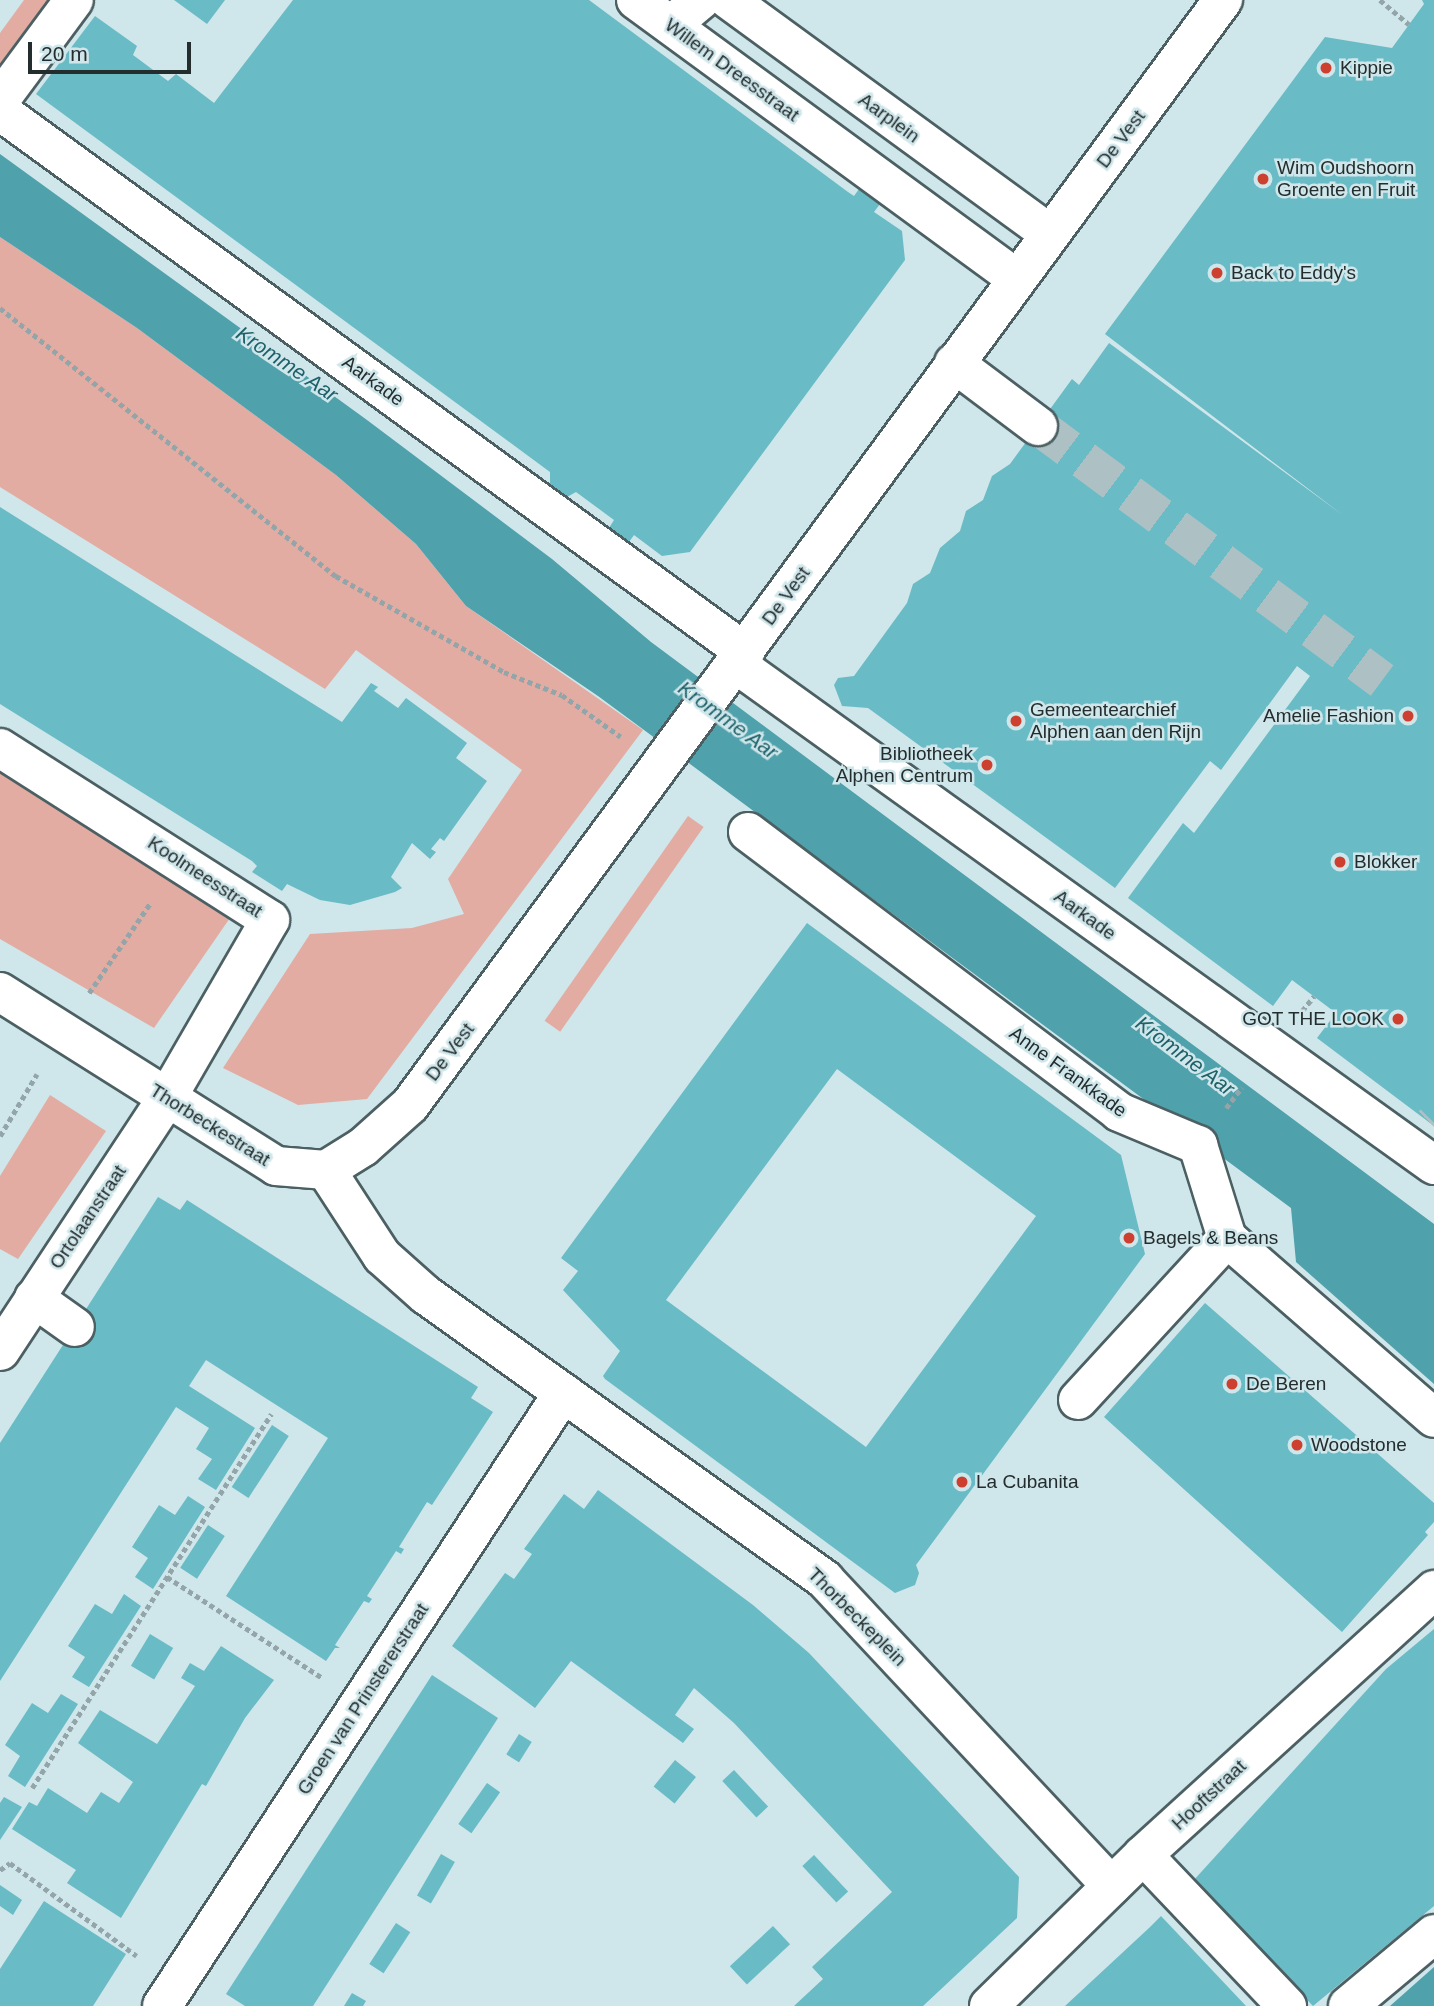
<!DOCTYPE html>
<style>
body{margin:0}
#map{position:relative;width:1434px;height:2006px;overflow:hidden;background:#cfe6ea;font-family:Helvetica,sans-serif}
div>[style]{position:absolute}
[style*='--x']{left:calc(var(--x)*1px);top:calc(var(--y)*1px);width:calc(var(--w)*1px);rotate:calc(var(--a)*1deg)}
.green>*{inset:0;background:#e2aca3;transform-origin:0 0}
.water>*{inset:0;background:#4fa1ac}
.building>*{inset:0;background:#69bbc6;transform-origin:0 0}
.minor-tunnel>*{height:38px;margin-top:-19px;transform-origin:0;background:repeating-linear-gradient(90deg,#adc1c4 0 38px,transparent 0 57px)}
.path>*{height:4.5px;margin-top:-2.25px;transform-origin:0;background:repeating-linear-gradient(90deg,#93a5a8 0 5px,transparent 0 8.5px)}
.roads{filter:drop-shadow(2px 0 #4c6063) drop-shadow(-2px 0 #4c6063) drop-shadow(0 2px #4c6063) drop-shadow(0 -2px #4c6063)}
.minor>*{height:38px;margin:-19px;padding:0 19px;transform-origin:19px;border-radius:19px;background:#fff}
.dots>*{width:19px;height:19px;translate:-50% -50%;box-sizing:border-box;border:4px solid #cfe6ea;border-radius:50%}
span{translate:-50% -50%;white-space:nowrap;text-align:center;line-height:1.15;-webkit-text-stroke:5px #cfe6ea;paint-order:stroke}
.poi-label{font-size:19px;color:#242d2e}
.left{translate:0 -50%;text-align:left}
.right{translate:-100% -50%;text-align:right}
.street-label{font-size:19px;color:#242d2e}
.water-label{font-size:21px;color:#1e616a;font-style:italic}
.scale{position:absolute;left:28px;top:42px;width:163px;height:32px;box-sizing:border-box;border:4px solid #242d2e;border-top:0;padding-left:9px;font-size:21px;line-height:24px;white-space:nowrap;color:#242d2e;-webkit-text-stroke:5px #cfe6ea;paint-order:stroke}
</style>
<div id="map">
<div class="green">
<i style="clip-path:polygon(24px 0,50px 0,0 68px,0 33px)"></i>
<i style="clip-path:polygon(0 237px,137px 328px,336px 475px,416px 544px,466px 606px,643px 730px,367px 1099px,298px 1105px,223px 1068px,310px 934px,412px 928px,464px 914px,448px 879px,522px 770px,356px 650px,325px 689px,0 487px)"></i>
<i style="clip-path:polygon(0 769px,232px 915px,154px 1028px,0 939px)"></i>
<i style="left:688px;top:816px;width:19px;height:250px;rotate:35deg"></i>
<i style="clip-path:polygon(50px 1095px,106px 1131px,18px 1259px,0 1249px,0 1176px)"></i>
</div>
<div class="water">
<i style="clip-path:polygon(0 154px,367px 420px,552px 559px,651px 642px,1434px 1224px,1434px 1384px,1296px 1262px,1291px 1208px,598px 696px,466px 606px,416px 544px,336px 475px,137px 328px,0 237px)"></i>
<i style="clip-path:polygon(1434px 1967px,1434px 2006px,1390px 2006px)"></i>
</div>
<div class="building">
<i style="clip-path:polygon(174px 0,225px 0,207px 24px)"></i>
<i style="clip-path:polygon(293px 0,589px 0,848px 192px,854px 196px,859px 189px,880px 204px,874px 212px,902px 231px,905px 260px,690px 552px,662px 556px,634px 535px,629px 542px,609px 528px,614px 520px,576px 492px,567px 497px,550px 484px,550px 472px,36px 94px,95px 16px,137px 46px,133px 55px,168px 81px,176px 74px,214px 103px)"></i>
<i style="clip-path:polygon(1422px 0,1434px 0,1434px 1126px,1317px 1038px,1336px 1013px,1292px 980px,1273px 1006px,1128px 898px,1183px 823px,1194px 833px,1310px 676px,1297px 666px,1221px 770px,1210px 761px,1115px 888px,868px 708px,842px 706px,834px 685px,838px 678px,854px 676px,907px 603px,913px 584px,930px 573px,940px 548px,960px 531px,966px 511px,983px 500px,992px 476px,1010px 464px,1072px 379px,1079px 385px,1109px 343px,1344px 516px,1105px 334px,1325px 37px,1392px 48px,1424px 4px)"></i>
<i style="clip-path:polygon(0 507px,342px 722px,371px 683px,378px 687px,374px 691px,398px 708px,406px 698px,467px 743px,456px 758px,487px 781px,444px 841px,440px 838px,431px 849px,436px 852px,430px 859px,412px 843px,391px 877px,402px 888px,395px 892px,350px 905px,320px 900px,287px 884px,282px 891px,252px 872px,257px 866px,252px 861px,0 704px)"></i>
<i style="clip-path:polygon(evenodd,807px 923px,1121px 1155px,1145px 1254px,916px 1565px,919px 1573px,915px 1585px,895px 1593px,605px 1379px,603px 1376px,620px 1351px,563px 1290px,578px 1271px,561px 1258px,807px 923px,837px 1069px,1036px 1216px,866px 1447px,666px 1300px,837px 1069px)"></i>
<i style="clip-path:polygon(158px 1197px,180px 1210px,187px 1200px,478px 1387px,471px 1398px,493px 1412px,432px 1505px,427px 1502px,399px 1547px,404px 1549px,401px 1554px,396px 1551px,367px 1596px,372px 1599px,369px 1603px,364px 1601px,335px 1645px,340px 1648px,335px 1648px,326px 1661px,226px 1596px,328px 1438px,206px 1360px,189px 1386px,255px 1428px,216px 1490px,198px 1479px,212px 1459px,196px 1449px,209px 1428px,176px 1407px,0 1681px,0 1443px)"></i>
<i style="clip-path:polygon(1205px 1303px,1434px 1503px,1434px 1522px,1425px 1532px,1428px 1535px,1342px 1632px,1104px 1417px)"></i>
<i style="left:272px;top:1425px;width:20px;height:74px;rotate:33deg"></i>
<i style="clip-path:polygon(598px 1490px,753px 1605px,809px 1653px,1019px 1877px,1017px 1918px,923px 2006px,794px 2006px,823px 1979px,812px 1967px,892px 1892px,734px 1723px,694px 1688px,675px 1715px,694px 1729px,683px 1743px,571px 1661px,535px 1708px,452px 1646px,505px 1573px,514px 1579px,532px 1554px,524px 1549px,564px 1494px,584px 1509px)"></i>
<i style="clip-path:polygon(188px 1496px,205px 1507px,153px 1589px,135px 1577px,148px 1558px,132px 1547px,159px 1505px,175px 1515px)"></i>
<i style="left:208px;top:1525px;width:20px;height:51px;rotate:33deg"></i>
<i style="clip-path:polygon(124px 1594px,141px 1606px,89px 1687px,72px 1677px,85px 1657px,68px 1646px,95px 1604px,112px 1614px)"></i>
<i style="clip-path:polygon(1434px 1629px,1434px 1906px,1313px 2006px,1193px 1881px,1386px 1669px)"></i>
<i style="left:150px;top:1634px;width:27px;height:37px;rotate:31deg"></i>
<i style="clip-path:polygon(221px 1646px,274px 1680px,245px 1718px,206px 1786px,202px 1784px,121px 1918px,67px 1883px,76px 1870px,12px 1829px,29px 1802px,37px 1806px,48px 1788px,87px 1813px,101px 1792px,119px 1803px,133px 1782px,78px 1743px,100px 1710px,157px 1744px,195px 1686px,181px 1678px,190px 1663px,204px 1671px)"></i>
<i style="clip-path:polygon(432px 1675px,498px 1718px,313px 2006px,245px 2006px,226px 1994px)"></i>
<i style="clip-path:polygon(61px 1694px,78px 1704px,25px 1787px,8px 1776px,20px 1756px,5px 1745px,32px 1703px,48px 1713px)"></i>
<i style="left:519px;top:1734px;width:15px;height:24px;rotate:32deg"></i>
<i style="left:675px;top:1760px;width:27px;height:34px;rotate:39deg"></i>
<i style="left:734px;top:1770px;width:50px;height:16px;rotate:47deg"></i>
<i style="left:487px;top:1783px;width:16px;height:50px;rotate:35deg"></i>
<i style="clip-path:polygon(4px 1797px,22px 1807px,0 1840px,0 1803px)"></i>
<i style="left:441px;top:1854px;width:16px;height:48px;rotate:30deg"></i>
<i style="left:814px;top:1855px;width:50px;height:16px;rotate:47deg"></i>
<i style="clip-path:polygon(0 1885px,22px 1900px,13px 1915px,0 1906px)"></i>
<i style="clip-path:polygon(44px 1901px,126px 1954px,93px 2006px,0 2006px,0 1969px)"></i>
<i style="clip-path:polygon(1161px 1916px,1246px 2006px,1065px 2006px,1149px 1928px)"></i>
<i style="left:396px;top:1923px;width:17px;height:49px;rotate:33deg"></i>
<i style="left:773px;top:1926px;width:25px;height:59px;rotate:47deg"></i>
<i style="clip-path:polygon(352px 1993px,366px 2001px,363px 2006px,344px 2006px)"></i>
</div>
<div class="minor-tunnel">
<i style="--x:1038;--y:426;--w:428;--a:36.5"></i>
<i style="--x:1432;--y:1125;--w:3;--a:-45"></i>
</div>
<div class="path">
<i style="--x:1380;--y:0;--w:38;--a:40"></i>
<i style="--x:0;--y:308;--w:430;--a:38.6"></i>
<i style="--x:336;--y:576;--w:193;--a:29.7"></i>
<i style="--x:504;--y:672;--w:62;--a:21.6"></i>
<i style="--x:562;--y:695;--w:72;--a:35.4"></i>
<i style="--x:89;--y:993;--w:110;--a:-55.7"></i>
<i style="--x:1302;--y:1011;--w:19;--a:-51"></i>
<i style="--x:1226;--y:1108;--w:26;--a:-53"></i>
<i style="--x:0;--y:1136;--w:72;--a:-59.2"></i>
<i style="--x:167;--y:1577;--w:184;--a:33"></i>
<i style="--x:32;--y:1788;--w:444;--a:-57.4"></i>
<i style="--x:0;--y:1870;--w:12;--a:-35"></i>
<i style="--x:10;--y:1863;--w:157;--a:36.2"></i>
</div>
<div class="roads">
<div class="minor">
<i style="--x:636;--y:0;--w:472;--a:36.2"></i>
<i style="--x:729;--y:0;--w:397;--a:36.1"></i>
<i style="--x:671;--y:25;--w:39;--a:-40"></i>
<i style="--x:0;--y:100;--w:124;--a:-53.5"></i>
<i style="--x:0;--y:111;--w:921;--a:35.99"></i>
<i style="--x:954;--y:363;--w:105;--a:36.9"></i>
<i style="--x:736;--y:664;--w:859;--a:35.67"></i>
<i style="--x:0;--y:748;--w:320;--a:32.5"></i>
<i style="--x:270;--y:920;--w:206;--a:120.1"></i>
<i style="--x:167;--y:1098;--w:303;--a:123.4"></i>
<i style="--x:748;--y:832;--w:465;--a:37"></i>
<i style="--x:1119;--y:1112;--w:86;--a:22.7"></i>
<i style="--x:1198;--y:1145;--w:97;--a:72.7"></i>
<i style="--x:1227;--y:1238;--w:274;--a:41"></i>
<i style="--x:0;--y:992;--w:326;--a:32.2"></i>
<i style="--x:276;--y:1166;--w:50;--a:4.6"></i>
<i style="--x:326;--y:1170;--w:44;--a:-31.9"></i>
<i style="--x:363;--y:1147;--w:63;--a:-41.8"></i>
<i style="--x:410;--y:1105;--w:1372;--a:-53.66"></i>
<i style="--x:326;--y:1170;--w:103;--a:56.9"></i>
<i style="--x:382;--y:1256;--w:59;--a:41.6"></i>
<i style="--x:426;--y:1295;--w:490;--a:35.5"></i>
<i style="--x:825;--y:1580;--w:419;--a:46.9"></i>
<i style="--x:34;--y:1298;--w:50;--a:35.3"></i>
<i style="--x:1078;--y:1400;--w:220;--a:-47.4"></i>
<i style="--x:1143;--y:1855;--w:209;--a:46.4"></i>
<i style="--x:162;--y:2006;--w:733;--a:-56.81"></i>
<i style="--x:989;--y:2006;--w:216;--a:-44.4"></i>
<i style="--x:1143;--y:1855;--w:394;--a:-42.3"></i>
<i style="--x:1348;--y:2006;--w:112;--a:-39.9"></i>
</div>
</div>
<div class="dots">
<i style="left:1326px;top:68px;background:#cd4030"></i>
<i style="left:1263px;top:179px;background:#cd4030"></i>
<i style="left:1217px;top:273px;background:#cd4030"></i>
<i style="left:1408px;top:716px;background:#cd4030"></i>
<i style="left:1016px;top:721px;background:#cd4030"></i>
<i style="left:987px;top:765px;background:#cd4030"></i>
<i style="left:1340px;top:862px;background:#cd4030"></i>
<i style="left:1398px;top:1019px;background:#cd4030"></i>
<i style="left:1129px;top:1238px;background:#cd4030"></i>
<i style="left:1232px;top:1384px;background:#cd4030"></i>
<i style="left:1297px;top:1445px;background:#cd4030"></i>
<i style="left:962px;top:1482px;background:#cd4030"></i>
</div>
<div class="poi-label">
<span class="left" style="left:1340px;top:68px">Kippie</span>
<span class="left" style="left:1277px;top:179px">Wim Oudshoorn<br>Groente en Fruit</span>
<span class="left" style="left:1231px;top:273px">Back to Eddy's</span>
<span class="left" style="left:1030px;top:721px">Gemeentearchief<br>Alphen aan den Rijn</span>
<span class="right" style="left:1394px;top:716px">Amelie Fashion</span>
<span class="right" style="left:973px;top:765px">Bibliotheek<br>Alphen Centrum</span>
<span class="left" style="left:1354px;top:862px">Blokker</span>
<span class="right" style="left:1384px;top:1019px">GOT THE LOOK</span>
<span class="left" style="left:1143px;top:1238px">Bagels &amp; Beans</span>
<span class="left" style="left:1246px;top:1384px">De Beren</span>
<span class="left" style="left:1311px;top:1445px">Woodstone</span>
<span class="left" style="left:976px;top:1482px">La Cubanita</span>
</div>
<div class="street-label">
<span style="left:732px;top:70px;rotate:36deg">Willem Dreesstraat</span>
<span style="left:889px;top:118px;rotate:36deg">Aarplein</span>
<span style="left:1121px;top:139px;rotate:-53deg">De Vest</span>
<span style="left:373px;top:381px;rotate:36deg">Aarkade</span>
<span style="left:786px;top:596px;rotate:-54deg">De Vest</span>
<span style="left:205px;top:877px;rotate:33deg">Koolmeesstraat</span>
<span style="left:1085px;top:915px;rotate:36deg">Aarkade</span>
<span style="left:450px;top:1052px;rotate:-53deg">De Vest</span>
<span style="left:1068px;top:1072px;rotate:36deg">Anne Frankkade</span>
<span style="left:210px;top:1125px;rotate:32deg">Thorbeckestraat</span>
<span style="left:88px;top:1217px;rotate:-56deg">Ortolaanstraat</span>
<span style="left:857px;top:1617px;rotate:45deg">Thorbeckeplein</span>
<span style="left:363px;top:1699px;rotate:-57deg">Groen van Prinstererstraat</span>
<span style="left:1209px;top:1795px;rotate:-43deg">Hooftstraat</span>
</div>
<div class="water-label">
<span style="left:287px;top:364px;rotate:34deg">Kromme Aar</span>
<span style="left:728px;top:720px;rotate:36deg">Kromme Aar</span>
<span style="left:1185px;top:1056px;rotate:37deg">Kromme Aar</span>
</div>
<div class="scale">20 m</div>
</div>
